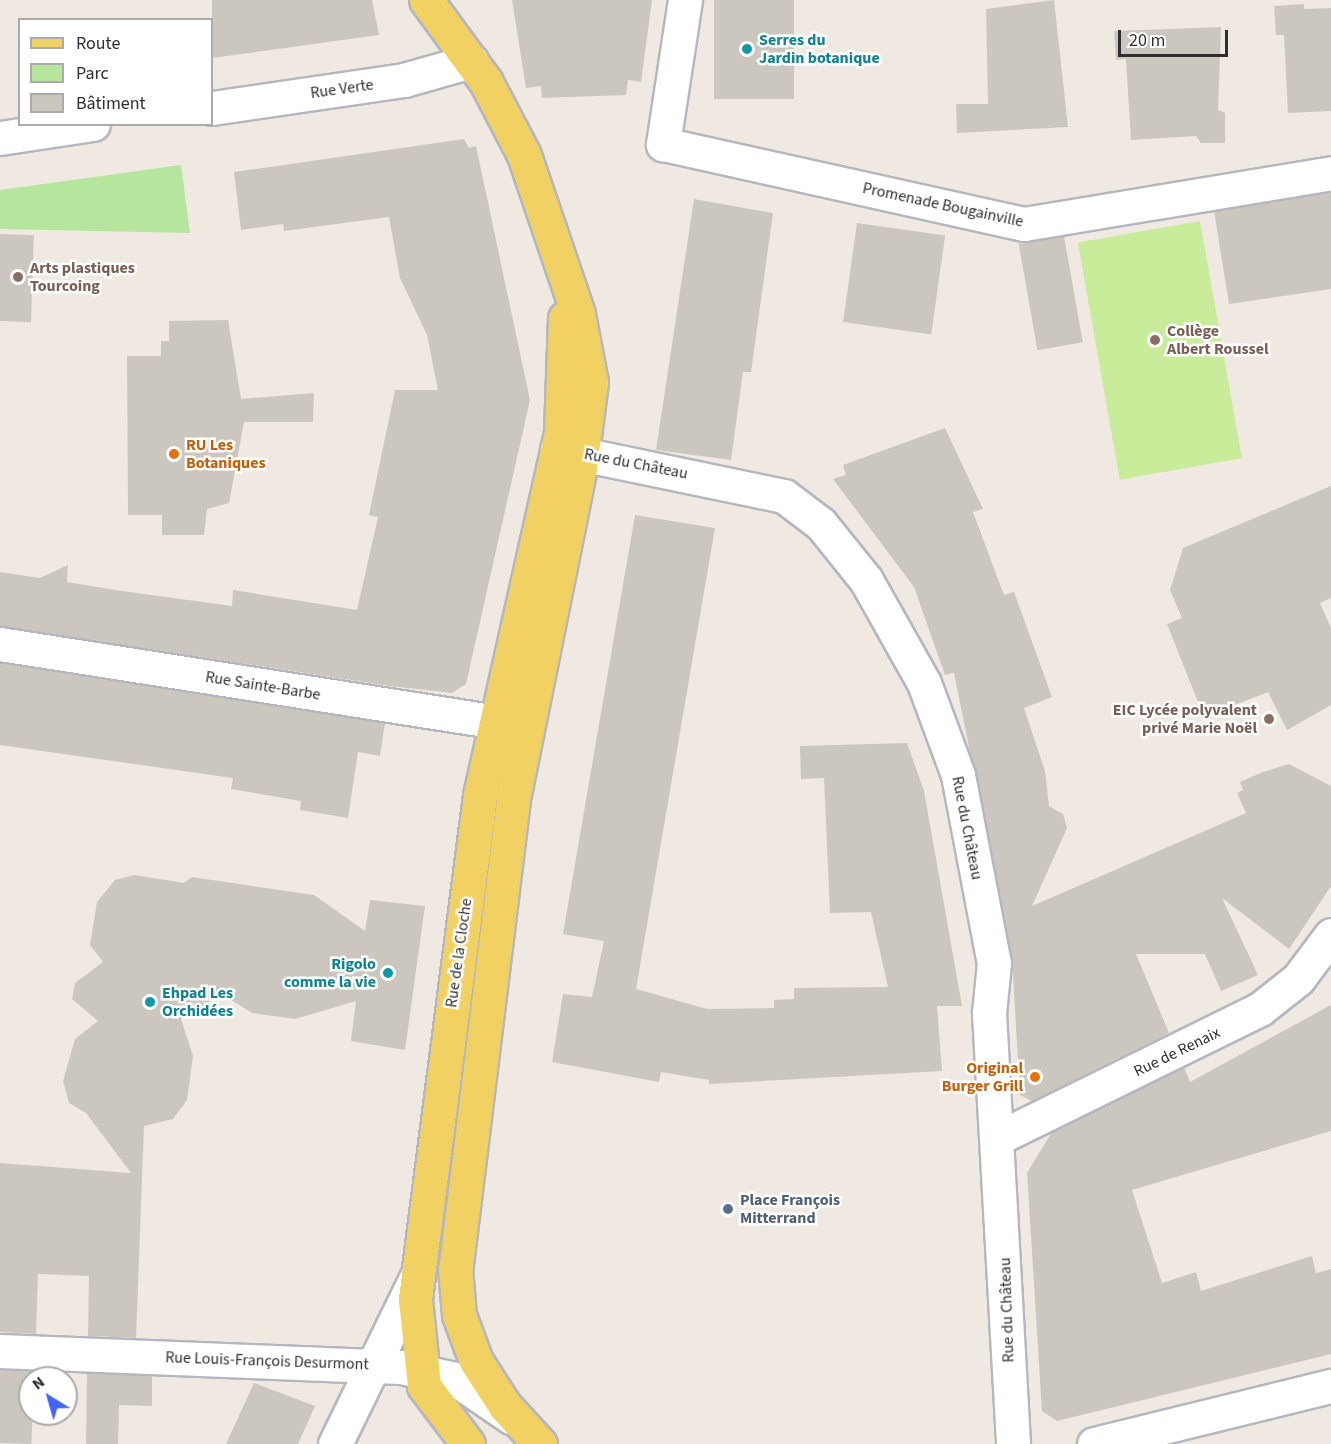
<!DOCTYPE html>
<meta charset="utf-8">
<style>
body{margin:0}
#map{position:relative;width:1331px;height:1444px;overflow:hidden;background:#efe9e1;font-family:"Source Sans 3",sans-serif}
div>[style]{position:absolute}
[style*='--x']{left:calc(var(--x)*1px);top:calc(var(--y)*1px);width:calc(var(--w)*1px);rotate:calc(var(--a)*1deg)}
.green>*{inset:0;background:#b6e59e}
.pitch>*{inset:0;background:#c9ec9a;transform-origin:0 0}
.building>*{inset:0;background:#cbc7bf;transform-origin:0 0}
.roads{filter:drop-shadow(2px 0 #b4b7c1) drop-shadow(-2px 0 #b4b7c1) drop-shadow(0 2px #b4b7c1) drop-shadow(0 -2px #b4b7c1)}
.minor>*{height:33px;margin:-16.5px;padding:0 16.5px;transform-origin:16.5px;border-radius:16.5px;background:#fff}
.major>*{height:33px;margin:-16.5px;padding:0 16.5px;transform-origin:16.5px;border-radius:16.5px;background:#f2d163}
.dots>*{width:16px;height:16px;translate:-50% -50%;box-sizing:border-box;border:3px solid #fff;border-radius:50%}
span{translate:-50% -50%;white-space:nowrap;text-align:center;line-height:1.15;-webkit-text-stroke:5px #fff;paint-order:stroke}
.culture-label{font-size:16px;color:#0d838f;font-weight:700}
.left{translate:0 -50%;text-align:left}
.right{translate:-100% -50%;text-align:right}
.street-label{font-size:16px;color:#2e2e2e}
.education-label{font-size:16px;color:#785e54;font-weight:700}
.food-label{font-size:16px;color:#c56008;font-weight:700}
.service-label{font-size:16px;color:#4e5e75;font-weight:700}
.legend{position:absolute;left:18px;top:18px;width:195px;height:108px;box-sizing:border-box;background:#fff;border:2px solid #ababab;margin:0;padding:8px 10px;list-style:none;font-size:18px;color:#2e2e2e}
.legend li{display:flex;align-items:center;gap:12px;height:30px}
.legend b{width:30px;border:2px solid #ababab}
.north{position:absolute;left:18px;top:1366px;width:60px;height:60px;box-sizing:border-box;background:#fff;border:2px solid #ababab;border-radius:50%;rotate:323deg;font-size:16px;font-weight:700;line-height:24px;text-align:center;color:#2e2e2e}
.north::after{content:'';display:block;margin:auto;width:21px;height:27px;background:#4264fb;clip-path:polygon(50% 0,100% 100%,50% 72%,0 100%)}
.scale{position:absolute;left:1118px;top:30px;width:110px;height:27px;box-sizing:border-box;border:3px solid #2e2e2e;border-top:0;padding-left:8px;font-size:18px;line-height:21px;white-space:nowrap;color:#2e2e2e;-webkit-text-stroke:4px #fff;paint-order:stroke}
</style>
<div id="map">
<div class="green">
<i style="clip-path:polygon(181px 165px,190px 233px,0 229px,0 190px)"></i>
</div>
<div class="pitch">
<i style="left:1200px;top:221px;width:241px;height:124px;rotate:80deg"></i>
</div>
<div class="building">
<i style="clip-path:polygon(212px 0,372px 0,379px 35px,212px 58px)"></i>
<i style="clip-path:polygon(512px 0,652px 0,641px 82px,628px 80px,626px 95px,542px 98px,541px 86px,526px 88px)"></i>
<i style="left:714px;top:0;width:80px;height:99px"></i>
<i style="clip-path:polygon(1054px 0,1068px 127px,957px 133px,956px 104px,988px 104px,986px 9px)"></i>
<i style="clip-path:polygon(1304px 4px,1304px 9px,1331px 8px,1331px 111px,1288px 113px,1284px 35px,1276px 35px,1274px 6px)"></i>
<i style="clip-path:polygon(1221px 27px,1218px 110px,1225px 113px,1225px 143px,1201px 143px,1196px 136px,1131px 140px,1126px 59px,1116px 60px,1114px 31px)"></i>
<i style="clip-path:polygon(464px 139px,469px 148px,476px 146px,530px 400px,466px 684px,452px 693px,390px 686px,0 626px,0 572px,40px 578px,68px 565px,67px 582px,115px 590px,232px 606px,233px 590px,357px 610px,378px 517px,369px 515px,395px 390px,438px 390px,427px 335px,400px 278px,389px 217px,284px 231px,283px 224px,241px 230px,234px 172px)"></i>
<i style="clip-path:polygon(1331px 192px,1331px 289px,1229px 304px,1214px 211px)"></i>
<i style="clip-path:polygon(694px 199px,773px 213px,751px 372px,743px 372px,731px 460px,656px 450px)"></i>
<i style="left:857px;top:223px;width:89px;height:100px;rotate:8deg"></i>
<i style="left:0;top:234px;width:34px;height:87px;rotate:2deg"></i>
<i style="left:1064px;top:236px;width:108px;height:46px;rotate:80deg"></i>
<i style="clip-path:polygon(228px 320px,241px 399px,314px 393px,313px 422px,244px 422px,229px 503px,207px 509px,204px 535px,162px 535px,162px 515px,128px 515px,127px 356px,161px 356px,161px 341px,169px 341px,169px 321px)"></i>
<i style="clip-path:polygon(945px 428px,983px 509px,973px 512px,1004px 595px,1014px 592px,1052px 697px,1024px 708px,1045px 771px,1049px 806px,1063px 814px,1067px 828px,1032px 906px,1246px 813px,1237px 793px,1243px 790px,1240px 782px,1263px 772px,1289px 764px,1331px 786px,1331px 886px,1289px 949px,1222px 898px,1258px 975px,1221px 991px,1205px 954px,1136px 954px,1169px 1033px,1032px 1101px,1020px 1095px,1012px 959px,954px 673px,945px 675px,914px 587px,833px 479px,846px 475px,843px 465px)"></i>
<i style="clip-path:polygon(1331px 486px,1331px 598px,1320px 603px,1331px 628px,1331px 705px,1287px 730px,1268px 692px,1204px 717px,1167px 624px,1182px 618px,1170px 590px,1183px 548px)"></i>
<i style="clip-path:polygon(635px 515px,715px 528px,636px 989px,707px 1009px,774px 1008px,774px 1000px,794px 999px,794px 988px,888px 987px,871px 912px,830px 913px,824px 778px,801px 779px,800px 746px,907px 743px,924px 791px,962px 1006px,937px 1006px,942px 1071px,709px 1084px,709px 1080px,661px 1072px,659px 1082px,552px 1062px,563px 994px,592px 997px,604px 941px,563px 934px)"></i>
<i style="clip-path:polygon(0 663px,385px 723px,380px 756px,358px 752px,348px 818px,300px 810px,301px 801px,231px 789px,233px 778px,0 745px)"></i>
<i style="clip-path:polygon(134px 875px,184px 883px,192px 877px,314px 895px,365px 931px,370px 900px,425px 906px,405px 1050px,351px 1041px,356px 1001px,295px 1019px,252px 1013px,217px 991px,204px 1009px,181px 1019px,193px 1056px,187px 1100px,173px 1119px,144px 1126px,136px 1338px,88px 1336px,89px 1276px,38px 1274px,36px 1334px,0 1332px,0 1163px,131px 1173px,86px 1113px,69px 1103px,63px 1081px,75px 1039px,98px 1021px,72px 999px,75px 983px,103px 962px,90px 945px,97px 902px,115px 880px)"></i>
<i style="clip-path:polygon(1331px 1005px,1331px 1131px,1132px 1190px,1162px 1283px,1196px 1272px,1201px 1291px,1312px 1256px,1316px 1273px,1331px 1269px,1331px 1354px,1057px 1421px,1042px 1411px,1027px 1173px,1052px 1132px,1184px 1067px,1190px 1082px)"></i>
<i style="left:0;top:1370px;width:34px;height:73px;rotate:2deg"></i>
<i style="clip-path:polygon(87px 1373px,152px 1376px,152px 1406px,119px 1405px,118px 1444px,86px 1444px)"></i>
<i style="clip-path:polygon(254px 1383px,315px 1406px,298px 1444px,226px 1444px)"></i>
</div>
<div class="roads">
<div class="minor">
<i style="--x:685;--y:0;--w:146;--a:98.7"></i>
<i style="--x:663;--y:144;--w:370;--a:12.5"></i>
<i style="--x:1024;--y:224;--w:311;--a:-9.4"></i>
<i style="--x:212;--y:108;--w:194;--a:-8.3"></i>
<i style="--x:404;--y:80;--w:70;--a:-15.8"></i>
<i style="--x:0;--y:138;--w:94;--a:-8.6"></i>
<i style="--x:557;--y:449;--w:232;--a:11.7"></i>
<i style="--x:784;--y:496;--w:46;--a:37.1"></i>
<i style="--x:821;--y:524;--w:72;--a:51.2"></i>
<i style="--x:866;--y:580;--w:118;--a:60.6"></i>
<i style="--x:924;--y:683;--w:98;--a:69.7"></i>
<i style="--x:958;--y:775;--w:191;--a:79.2"></i>
<i style="--x:994;--y:963;--w:50;--a:95.7"></i>
<i style="--x:989;--y:1013;--w:432;--a:86.8"></i>
<i style="--x:0;--y:644;--w:529;--a:8.91"></i>
<i style="--x:1000;--y:1137;--w:290;--a:-26.2"></i>
<i style="--x:1260;--y:1009;--w:48;--a:-38.3"></i>
<i style="--x:1298;--y:979;--w:55;--a:-53.1"></i>
<i style="--x:0;--y:1351;--w:400;--a:2.3"></i>
<i style="--x:400;--y:1367;--w:56;--a:12.3"></i>
<i style="--x:455;--y:1379;--w:68;--a:34.2"></i>
<i style="--x:335;--y:1444;--w:185;--a:-64"></i>
<i style="--x:1094;--y:1444;--w:244;--a:-13.8"></i>
</div>
<div class="major">
<i style="--x:426;--y:0;--w:102;--a:53.8"></i>
<i style="--x:486;--y:82;--w:82;--a:62.5"></i>
<i style="--x:524;--y:155;--w:168;--a:71.2"></i>
<i style="--x:578;--y:314;--w:69;--a:79.2"></i>
<i style="--x:591;--y:382;--w:86;--a:97.4"></i>
<i style="--x:580;--y:467;--w:340;--a:101.4"></i>
<i style="--x:513;--y:800;--w:473;--a:97"></i>
<i style="--x:455;--y:1269;--w:46;--a:85"></i>
<i style="--x:459;--y:1315;--w:49;--a:69.7"></i>
<i style="--x:476;--y:1361;--w:54;--a:57.2"></i>
<i style="--x:505;--y:1406;--w:52;--a:47.4"></i>
<i style="--x:468;--y:1444;--w:73;--a:-127.2"></i>
<i style="--x:424;--y:1386;--w:87;--a:-95.9"></i>
<i style="--x:415;--y:1299;--w:508;--a:-82.65"></i>
<i style="--x:480;--y:795;--w:372;--a:-77.4"></i>
<i style="--x:561;--y:432;--w:114;--a:-88"></i>
</div>
</div>
<div class="dots">
<i style="left:747px;top:49px;background:#0f9aa8"></i>
<i style="left:18px;top:277px;background:#8d6e63"></i>
<i style="left:1155px;top:340px;background:#8d6e63"></i>
<i style="left:174px;top:454px;background:#e8710a"></i>
<i style="left:1269px;top:719px;background:#8d6e63"></i>
<i style="left:388px;top:973px;background:#0f9aa8"></i>
<i style="left:150px;top:1002px;background:#0f9aa8"></i>
<i style="left:1035px;top:1077px;background:#e8710a"></i>
<i style="left:728px;top:1209px;background:#5c6f8a"></i>
</div>
<div class="culture-label">
<span class="left" style="left:759px;top:49px">Serres du<br>Jardin botanique</span>
<span class="right" style="left:376px;top:973px">Rigolo<br>comme la vie</span>
<span class="left" style="left:162px;top:1002px">Ehpad Les<br>Orchidées</span>
</div>
<div class="street-label">
<span style="left:342px;top:89px;rotate:-8deg">Rue Verte</span>
<span style="left:943px;top:205px;rotate:12deg">Promenade Bougainville</span>
<span style="left:636px;top:464px;rotate:11deg">Rue du Château</span>
<span style="left:263px;top:686px;rotate:9deg">Rue Sainte-Barbe</span>
<span style="left:967px;top:828px;rotate:79deg">Rue du Château</span>
<span style="left:459px;top:953px;rotate:-82deg">Rue de la Cloche</span>
<span style="left:1177px;top:1052px;rotate:-26deg">Rue de Renaix</span>
<span style="left:1007px;top:1310px;rotate:-92deg">Rue du Château</span>
<span style="left:267px;top:1361px;rotate:2deg">Rue Louis-François Desurmont</span>
</div>
<div class="education-label">
<span class="left" style="left:30px;top:277px">Arts plastiques<br>Tourcoing</span>
<span class="left" style="left:1167px;top:340px">Collège<br>Albert Roussel</span>
<span class="right" style="left:1257px;top:719px">EIC Lycée polyvalent<br>privé Marie Noël</span>
</div>
<div class="food-label">
<span class="left" style="left:186px;top:454px">RU Les<br>Botaniques</span>
<span class="right" style="left:1023px;top:1077px">Original<br>Burger Grill</span>
</div>
<div class="service-label">
<span class="left" style="left:740px;top:1209px">Place François<br>Mitterrand</span>
</div>
<ul class="legend">
<li><b style="height:8px;background:#f2d163"></b>Route</li>
<li><b style="height:16px;background:#b6e59e"></b>Parc</li>
<li><b style="height:16px;background:#cbc7bf"></b>Bâtiment</li>
</ul>
<div class="north">N</div>
<div class="scale">20 m</div>
</div>
